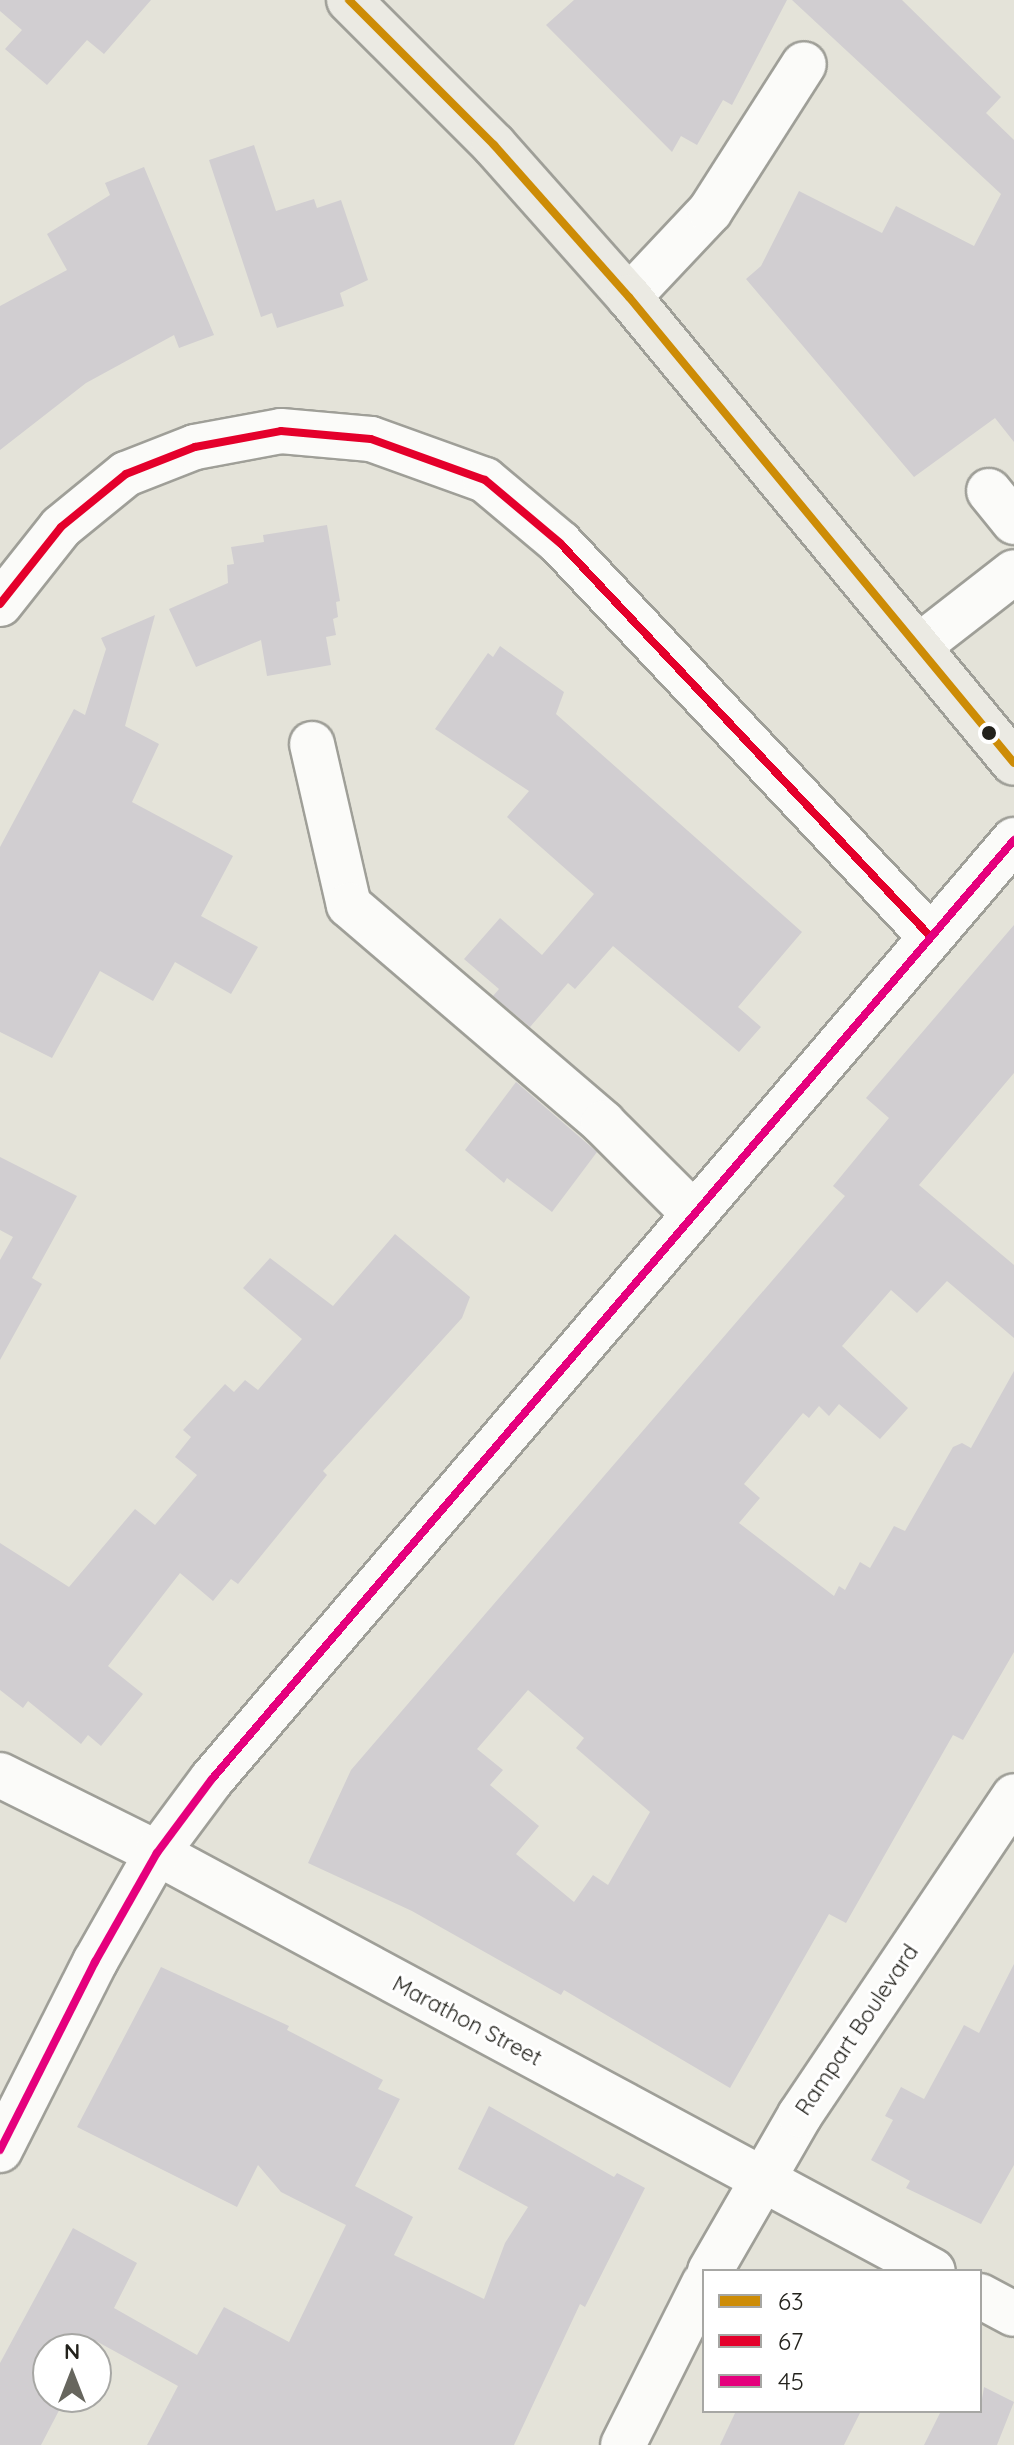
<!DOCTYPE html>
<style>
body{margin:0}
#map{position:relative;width:1014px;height:2445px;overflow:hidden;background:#e4e3d9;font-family:Quicksand,sans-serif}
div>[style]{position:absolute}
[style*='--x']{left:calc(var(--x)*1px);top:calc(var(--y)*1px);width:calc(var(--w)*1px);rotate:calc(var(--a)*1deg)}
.building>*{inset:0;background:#d1ced1}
.roads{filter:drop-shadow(2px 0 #9f9f98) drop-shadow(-2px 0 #9f9f98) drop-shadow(0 2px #9f9f98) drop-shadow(0 -2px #9f9f98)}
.minor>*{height:44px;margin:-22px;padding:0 22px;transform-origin:22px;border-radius:22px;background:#fbfbf9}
.major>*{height:44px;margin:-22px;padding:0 22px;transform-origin:22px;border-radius:22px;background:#ebeae3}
.bus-1>*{height:8px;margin:-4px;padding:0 4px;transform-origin:4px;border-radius:4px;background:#cd8c06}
.bus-2>*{height:8px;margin:-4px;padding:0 4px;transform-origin:4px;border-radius:4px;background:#e4002b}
.bus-3>*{height:8px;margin:-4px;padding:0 4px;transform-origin:4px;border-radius:4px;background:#e5007d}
.dots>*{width:22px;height:22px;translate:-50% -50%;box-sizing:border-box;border:4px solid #fff;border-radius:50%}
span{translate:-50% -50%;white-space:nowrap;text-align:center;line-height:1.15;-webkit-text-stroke:6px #fff;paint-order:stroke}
.street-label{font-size:22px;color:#23221c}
.legend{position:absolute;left:702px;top:2269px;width:280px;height:144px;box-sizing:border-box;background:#fff;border:2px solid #a7a7a4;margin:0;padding:10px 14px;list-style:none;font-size:24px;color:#23221c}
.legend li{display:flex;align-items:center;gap:16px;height:40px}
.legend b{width:40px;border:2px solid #a7a7a4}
.north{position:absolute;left:32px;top:2333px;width:80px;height:80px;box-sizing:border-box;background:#fff;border:2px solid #a7a7a4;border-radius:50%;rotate:0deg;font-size:22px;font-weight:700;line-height:32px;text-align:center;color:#23221c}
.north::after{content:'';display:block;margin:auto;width:28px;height:36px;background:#67665e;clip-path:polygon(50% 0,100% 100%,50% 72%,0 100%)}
</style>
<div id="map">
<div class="building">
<i style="clip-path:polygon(0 0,151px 0,104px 54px,87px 40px,47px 85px,5px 49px,22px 30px,0 11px)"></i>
<i style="clip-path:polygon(574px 0,787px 0,732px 105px,723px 100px,697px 145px,681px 136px,672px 152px,546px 25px)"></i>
<i style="clip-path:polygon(792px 0,902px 0,1001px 97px,986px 113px,1014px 140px,1014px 442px,995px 418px,914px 477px,746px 279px,761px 266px,799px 191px,882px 233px,896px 206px,974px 246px,1001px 194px)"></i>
<i style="clip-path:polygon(254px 145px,276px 211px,314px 199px,317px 208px,341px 200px,368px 280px,340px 293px,344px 306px,277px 328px,272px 313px,261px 317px,209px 160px)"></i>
<i style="clip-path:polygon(144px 167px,214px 335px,179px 348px,174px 335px,86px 383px,0 450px,0 306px,67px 270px,47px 234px,110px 195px,105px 183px)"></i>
<i style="clip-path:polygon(327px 525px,340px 601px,336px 602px,338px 617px,333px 619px,336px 635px,326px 637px,331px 665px,267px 676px,261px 640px,196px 667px,169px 609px,228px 583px,227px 565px,234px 564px,231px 547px,264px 542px,263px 535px)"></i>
<i style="clip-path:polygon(155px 615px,125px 726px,159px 744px,132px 802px,233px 856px,201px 916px,258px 947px,231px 994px,175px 962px,153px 1001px,100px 971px,52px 1058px,0 1032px,0 847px,74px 709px,85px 715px,106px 649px,101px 638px)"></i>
<i style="clip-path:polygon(500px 646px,564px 692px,556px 714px,802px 932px,738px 1007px,761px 1027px,739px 1052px,613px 946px,575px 989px,568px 983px,530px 1027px,493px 996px,499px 989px,464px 959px,500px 918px,542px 955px,594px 894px,507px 817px,529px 791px,435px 729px,488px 653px,493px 657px)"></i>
<i style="clip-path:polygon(evenodd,1014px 925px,1014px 1073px,919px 1185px,1014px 1265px,1014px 1338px,947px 1281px,917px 1313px,891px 1290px,842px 1346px,908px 1408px,880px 1439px,839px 1404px,829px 1416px,819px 1406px,809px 1418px,803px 1413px,744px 1484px,760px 1498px,739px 1523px,834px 1596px,839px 1586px,845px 1590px,860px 1562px,870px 1568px,894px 1526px,905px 1531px,953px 1447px,962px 1443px,971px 1448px,1014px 1371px,1014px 1652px,963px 1740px,953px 1735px,846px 1923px,829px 1914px,730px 2088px,564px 1990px,561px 1995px,412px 1911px,308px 1863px,351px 1770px,845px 1196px,833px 1186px,889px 1118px,866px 1098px,1014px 925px,528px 1690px,584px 1738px,576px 1748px,650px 1812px,608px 1885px,593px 1875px,574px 1902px,516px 1854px,539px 1826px,490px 1785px,503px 1770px,477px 1749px,528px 1690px)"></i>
<i style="clip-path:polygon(516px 1082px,597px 1152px,552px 1212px,507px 1178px,504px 1183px,465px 1150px)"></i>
<i style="clip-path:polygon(0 1157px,77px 1196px,32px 1278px,42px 1284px,0 1360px,0 1260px,13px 1237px,0 1230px)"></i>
<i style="clip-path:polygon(395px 1234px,470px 1297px,462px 1318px,323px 1471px,327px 1475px,238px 1584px,231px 1579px,213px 1601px,180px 1573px,108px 1666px,143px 1694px,101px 1746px,88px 1735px,81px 1744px,28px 1701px,23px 1708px,0 1690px,0 1543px,69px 1587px,135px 1509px,155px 1525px,197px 1475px,175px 1457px,191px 1437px,183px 1430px,225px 1384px,234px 1392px,245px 1380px,258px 1390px,302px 1339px,243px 1288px,270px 1258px,333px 1306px)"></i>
<i style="clip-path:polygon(1014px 1964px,1014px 2165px,981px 2224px,906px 2188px,910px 2181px,871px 2160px,893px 2120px,885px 2116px,901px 2087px,924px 2099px,964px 2025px,979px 2033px)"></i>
<i style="clip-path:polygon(161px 1967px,289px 2026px,287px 2030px,383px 2080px,378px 2089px,400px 2099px,355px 2186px,413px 2217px,394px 2255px,484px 2299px,505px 2243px,528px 2207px,458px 2169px,489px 2106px,614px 2177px,617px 2173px,645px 2188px,585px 2307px,580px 2304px,514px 2445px,147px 2445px,178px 2386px,96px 2341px,92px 2349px,48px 2349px,48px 2397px,66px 2397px,41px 2445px,0 2445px,0 2363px,73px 2228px,137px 2263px,114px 2308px,197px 2355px,224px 2307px,289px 2342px,346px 2225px,281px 2192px,258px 2165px,237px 2207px,77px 2127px)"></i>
<i style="clip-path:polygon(984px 2387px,1014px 2402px,997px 2445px,924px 2445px,941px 2411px,980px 2411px)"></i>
<i style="clip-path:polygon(736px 2411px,861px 2411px,844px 2445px,720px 2445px)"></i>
</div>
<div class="roads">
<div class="minor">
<i style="--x:629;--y:297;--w:118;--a:-46.7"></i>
<i style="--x:710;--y:211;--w:174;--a:-57.4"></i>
<i style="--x:989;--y:491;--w:40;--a:51"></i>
<i style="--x:0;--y:604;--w:98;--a:-51.6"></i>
<i style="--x:61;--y:527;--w:84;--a:-39.2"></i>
<i style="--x:126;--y:474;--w:74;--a:-21.4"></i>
<i style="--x:195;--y:447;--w:87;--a:-10.5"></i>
<i style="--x:281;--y:431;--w:90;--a:5.1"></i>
<i style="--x:371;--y:439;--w:121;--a:19.8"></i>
<i style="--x:485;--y:480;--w:98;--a:40"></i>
<i style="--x:560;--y:543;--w:538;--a:46.73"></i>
<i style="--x:919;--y:646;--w:120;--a:-37.9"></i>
<i style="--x:312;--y:744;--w:165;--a:77.1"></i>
<i style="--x:349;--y:905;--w:335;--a:40.6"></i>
<i style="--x:603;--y:1123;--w:127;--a:45"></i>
<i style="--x:0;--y:1775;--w:175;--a:26.4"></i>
<i style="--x:157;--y:1853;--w:881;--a:28.31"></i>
<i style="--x:0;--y:2150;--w:211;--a:-63.2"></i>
<i style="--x:95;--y:1962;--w:125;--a:-60.4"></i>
<i style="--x:157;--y:1853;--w:92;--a:-53.4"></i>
<i style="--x:212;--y:1779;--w:1235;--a:-49.5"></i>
<i style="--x:710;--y:2271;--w:180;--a:-60"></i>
<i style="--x:800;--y:2115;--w:384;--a:-56.1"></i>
<i style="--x:980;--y:2296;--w:38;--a:28"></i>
<i style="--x:623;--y:2445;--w:181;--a:-63.4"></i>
</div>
<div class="major">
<i style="--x:349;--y:0;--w:205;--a:45"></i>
<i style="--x:494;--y:145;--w:203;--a:48.4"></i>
<i style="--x:629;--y:297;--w:604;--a:50.44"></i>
</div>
</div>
<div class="bus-1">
<i style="--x:349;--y:0;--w:205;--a:45"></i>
<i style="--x:494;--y:145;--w:203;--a:48.4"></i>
<i style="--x:629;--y:297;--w:604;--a:50.44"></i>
</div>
<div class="bus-2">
<i style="--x:0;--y:604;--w:98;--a:-51.6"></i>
<i style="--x:61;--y:527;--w:84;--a:-39.2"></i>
<i style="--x:126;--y:474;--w:74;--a:-21.4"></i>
<i style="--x:195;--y:447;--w:87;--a:-10.5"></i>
<i style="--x:281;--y:431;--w:90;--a:5.1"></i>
<i style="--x:371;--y:439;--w:121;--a:19.8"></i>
<i style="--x:485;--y:480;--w:98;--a:40"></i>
<i style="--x:560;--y:543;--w:538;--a:46.73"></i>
</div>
<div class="bus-3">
<i style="--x:0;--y:2150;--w:211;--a:-63.2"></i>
<i style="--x:95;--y:1962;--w:125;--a:-60.4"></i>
<i style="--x:157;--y:1853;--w:92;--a:-53.4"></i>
<i style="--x:212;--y:1779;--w:1235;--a:-49.5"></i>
</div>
<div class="dots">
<i style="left:989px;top:733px;background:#23221c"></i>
</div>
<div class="street-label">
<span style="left:467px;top:2021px;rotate:28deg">Marathon Street</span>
<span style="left:857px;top:2030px;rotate:-56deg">Rampart Boulevard</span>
</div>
<ul class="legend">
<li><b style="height:10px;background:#cd8c06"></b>63</li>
<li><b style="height:10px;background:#e4002b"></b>67</li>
<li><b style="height:10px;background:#e5007d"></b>45</li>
</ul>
<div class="north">N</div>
</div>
